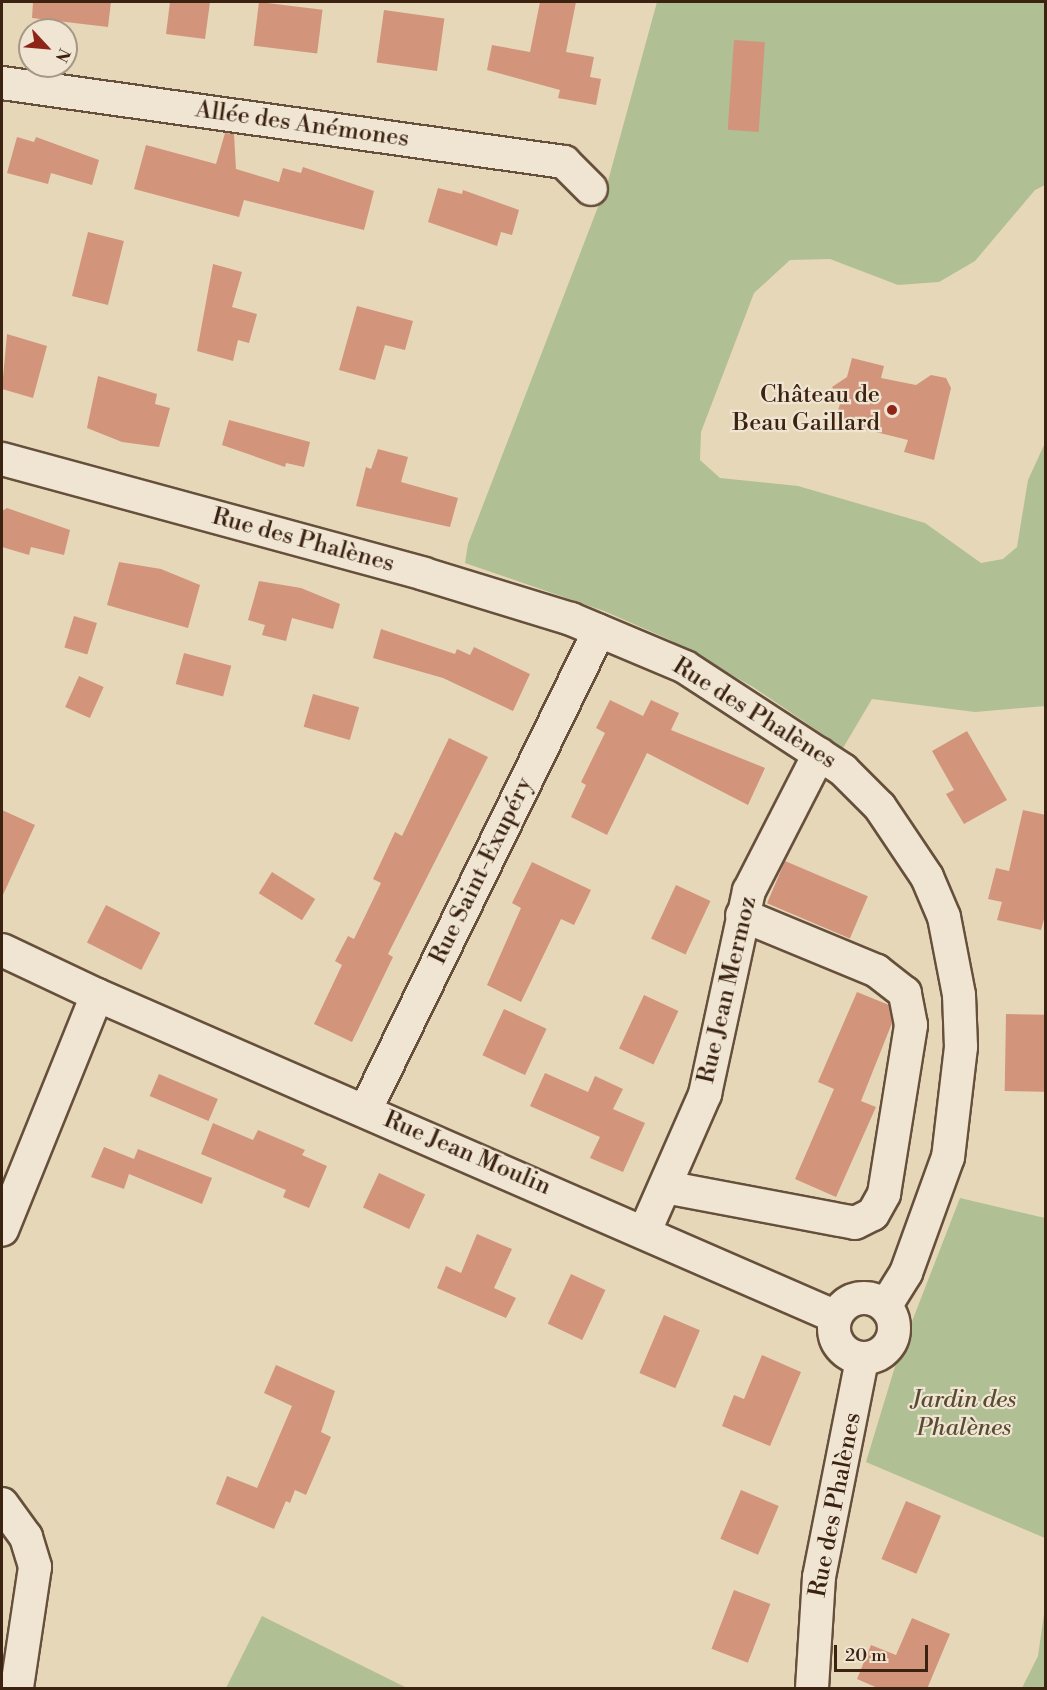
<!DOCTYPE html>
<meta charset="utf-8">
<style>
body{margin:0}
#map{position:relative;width:1047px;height:1690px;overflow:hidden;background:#e6d7b9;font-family:"Libre Bodoni",serif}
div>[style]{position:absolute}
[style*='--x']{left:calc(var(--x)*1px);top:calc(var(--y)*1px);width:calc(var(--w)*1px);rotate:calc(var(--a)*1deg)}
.green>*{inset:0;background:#b0bf94}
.building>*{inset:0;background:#d2957b;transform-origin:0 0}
.roads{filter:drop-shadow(2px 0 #66503b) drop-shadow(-2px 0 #66503b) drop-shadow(0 2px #66503b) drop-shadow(0 -2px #66503b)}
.minor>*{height:32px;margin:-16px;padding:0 16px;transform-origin:16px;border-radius:16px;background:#efe5d2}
.minor>.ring{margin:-16px;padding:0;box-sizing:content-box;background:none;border:32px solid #efe5d2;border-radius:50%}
.dots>*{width:16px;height:16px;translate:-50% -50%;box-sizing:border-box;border:3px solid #efe5d2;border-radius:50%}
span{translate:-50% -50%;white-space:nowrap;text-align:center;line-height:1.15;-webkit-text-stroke:4.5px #efe5d2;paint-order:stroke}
.street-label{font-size:24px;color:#3c2311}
.poi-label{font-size:24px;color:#3c2311}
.right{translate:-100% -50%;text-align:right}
.park-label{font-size:24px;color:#594a32;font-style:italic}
.frame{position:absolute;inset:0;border:3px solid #3c2311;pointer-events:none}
.north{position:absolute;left:18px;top:18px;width:60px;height:60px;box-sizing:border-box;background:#efe5d2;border:2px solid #a79785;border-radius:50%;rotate:116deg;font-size:16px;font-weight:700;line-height:24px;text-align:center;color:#3c2311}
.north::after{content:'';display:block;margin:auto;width:21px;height:27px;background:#8f2418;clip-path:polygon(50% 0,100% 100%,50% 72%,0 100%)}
.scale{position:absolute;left:834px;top:1645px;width:94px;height:27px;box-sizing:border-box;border:3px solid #3c2311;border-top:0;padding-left:8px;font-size:18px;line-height:21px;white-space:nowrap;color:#3c2311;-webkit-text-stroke:4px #efe5d2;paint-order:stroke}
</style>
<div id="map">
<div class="green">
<i style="clip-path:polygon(657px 2px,1045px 2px,1045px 185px,1035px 190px,975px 261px,939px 282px,898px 285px,830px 259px,790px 260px,754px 293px,701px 432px,700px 460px,720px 478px,798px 486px,925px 523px,981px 563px,1003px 559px,1017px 547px,1028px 480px,1045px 443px,1045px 706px,975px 712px,872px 699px,843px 748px,753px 687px,668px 639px,604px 611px,465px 563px,468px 544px,608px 181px)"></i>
<i style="clip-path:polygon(960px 1198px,1045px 1218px,1045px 1538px,866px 1462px,897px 1360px)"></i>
<i style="clip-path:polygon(1045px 1607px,1045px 1688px,1022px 1688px,1038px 1656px)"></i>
<i style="clip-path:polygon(262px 1616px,407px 1688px,226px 1688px)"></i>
</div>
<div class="building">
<i style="clip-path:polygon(33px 2px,111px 2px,108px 27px,32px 18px)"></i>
<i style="clip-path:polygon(170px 2px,210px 2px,205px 39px,166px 34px)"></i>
<i style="left:259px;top:2px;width:64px;height:44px;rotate:7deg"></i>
<i style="clip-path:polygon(540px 2px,576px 2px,566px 52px,594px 57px,590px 77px,601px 79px,596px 105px,558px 98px,560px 90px,487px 70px,492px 45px,530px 52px)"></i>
<i style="left:384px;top:10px;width:61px;height:53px;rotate:8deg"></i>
<i style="left:734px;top:40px;width:31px;height:90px;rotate:4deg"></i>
<i style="clip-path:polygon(225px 133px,234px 134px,236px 169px,279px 182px,283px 168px,301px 173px,303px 167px,374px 191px,364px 230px,244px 200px,239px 217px,134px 189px,146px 145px,216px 164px)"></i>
<i style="clip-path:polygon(17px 137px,34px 142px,36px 137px,99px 160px,92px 185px,51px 173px,48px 184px,7px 173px)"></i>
<i style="clip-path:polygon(438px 188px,462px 194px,463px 190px,519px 210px,512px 235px,501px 232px,497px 246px,428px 222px)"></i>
<i style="left:88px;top:232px;width:37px;height:66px;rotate:14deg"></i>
<i style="clip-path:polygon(213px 264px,242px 272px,232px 307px,257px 314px,249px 343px,238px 340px,233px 361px,197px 351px)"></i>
<i style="clip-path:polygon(357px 306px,413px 321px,405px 350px,385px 345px,375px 380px,339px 370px)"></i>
<i style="clip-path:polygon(7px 334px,47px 346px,33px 398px,2px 389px)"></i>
<i style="clip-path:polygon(852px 358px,884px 366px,881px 378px,916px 385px,931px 375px,946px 378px,951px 388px,934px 460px,904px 452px,908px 440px,835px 422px,841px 400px,832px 387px,847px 377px)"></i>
<i style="clip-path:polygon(98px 376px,157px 394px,155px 404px,170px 408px,159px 447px,122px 442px,87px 428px)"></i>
<i style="clip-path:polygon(229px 420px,310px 442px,304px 467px,286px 463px,285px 467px,222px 445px)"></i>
<i style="clip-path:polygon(378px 449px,408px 457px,401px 482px,458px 498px,450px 527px,356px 506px,366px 467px,371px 469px)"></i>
<i style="clip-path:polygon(7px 508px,70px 530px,64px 555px,31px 547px,29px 555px,2px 547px,2px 511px)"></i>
<i style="clip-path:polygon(119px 562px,161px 569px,200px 585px,188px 628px,107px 605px)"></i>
<i style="clip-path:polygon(259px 581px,301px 588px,340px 604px,333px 629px,292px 618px,286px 641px,262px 635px,265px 625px,248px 620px)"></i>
<i style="left:74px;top:616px;width:24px;height:33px;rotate:17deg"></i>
<i style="clip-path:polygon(381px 629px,455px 654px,457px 649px,470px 655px,474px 647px,530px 674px,513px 711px,443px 678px,373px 658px)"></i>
<i style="left:184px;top:653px;width:49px;height:32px;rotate:15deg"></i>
<i style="left:79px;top:676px;width:27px;height:34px;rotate:24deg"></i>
<i style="left:313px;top:694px;width:48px;height:34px;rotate:16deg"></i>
<i style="clip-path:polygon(610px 700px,643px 716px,651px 700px,679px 713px,671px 730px,765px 768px,748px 805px,647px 753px,607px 835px,571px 817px,586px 785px,581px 782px,605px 733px,596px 728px)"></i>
<i style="clip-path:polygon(967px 731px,1007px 800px,964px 824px,946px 794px,954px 790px,932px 751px)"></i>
<i style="clip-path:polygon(449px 738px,488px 757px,388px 954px,393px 957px,352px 1042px,314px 1024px,342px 965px,335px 961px,348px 936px,354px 939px,381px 883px,373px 879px,395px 832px,402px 836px)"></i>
<i style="clip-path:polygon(2px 810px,35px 825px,2px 897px)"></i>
<i style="clip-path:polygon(1023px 810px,1046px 815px,1046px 912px,1041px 930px,997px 920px,1002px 902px,988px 899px,996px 868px,1009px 871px)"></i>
<i style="left:785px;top:861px;width:90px;height:46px;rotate:23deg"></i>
<i style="clip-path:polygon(532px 862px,591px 890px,574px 925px,561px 919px,521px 1002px,487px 985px,521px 908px,512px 903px)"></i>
<i style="left:272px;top:872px;width:51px;height:25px;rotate:32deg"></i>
<i style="left:676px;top:885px;width:38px;height:59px;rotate:25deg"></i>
<i style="left:106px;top:905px;width:61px;height:42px;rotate:27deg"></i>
<i style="clip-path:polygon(857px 992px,889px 1005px,892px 1023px,861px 1101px,876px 1107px,836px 1197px,795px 1179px,834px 1089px,818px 1082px)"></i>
<i style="left:644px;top:995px;width:38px;height:59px;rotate:25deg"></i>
<i style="left:504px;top:1009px;width:47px;height:51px;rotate:25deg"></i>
<i style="left:1006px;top:1014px;width:40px;height:77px;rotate:1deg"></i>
<i style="clip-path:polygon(545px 1073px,588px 1092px,595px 1076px,623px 1089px,613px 1109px,645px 1123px,623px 1172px,590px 1158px,600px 1137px,530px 1106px)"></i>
<i style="left:159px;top:1074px;width:64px;height:24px;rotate:23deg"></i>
<i style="clip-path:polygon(213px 1123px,253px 1140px,258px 1130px,305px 1150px,302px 1155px,327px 1166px,309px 1208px,283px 1197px,286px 1190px,201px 1154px)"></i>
<i style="clip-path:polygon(104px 1147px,134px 1159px,138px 1149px,212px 1178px,202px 1204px,129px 1174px,124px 1189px,91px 1177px)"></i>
<i style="left:379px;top:1173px;width:51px;height:38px;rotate:25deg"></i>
<i style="clip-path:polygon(477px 1234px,512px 1249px,494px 1288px,516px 1298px,506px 1318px,437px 1288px,446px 1266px,461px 1273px)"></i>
<i style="left:571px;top:1274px;width:38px;height:55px;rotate:25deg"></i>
<i style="left:664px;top:1315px;width:39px;height:63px;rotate:23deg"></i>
<i style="clip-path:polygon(762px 1355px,801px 1372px,770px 1446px,722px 1426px,734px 1395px,744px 1399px)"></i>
<i style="clip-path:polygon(276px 1365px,335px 1391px,321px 1432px,331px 1437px,316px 1472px,306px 1495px,295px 1490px,290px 1503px,286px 1501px,274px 1529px,216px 1504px,227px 1476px,257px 1488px,292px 1406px,264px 1393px)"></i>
<i style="left:741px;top:1490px;width:41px;height:53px;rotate:23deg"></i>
<i style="left:906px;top:1501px;width:38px;height:63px;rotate:23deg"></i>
<i style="left:734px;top:1590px;width:39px;height:63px;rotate:21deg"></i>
<i style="clip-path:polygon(912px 1618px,950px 1634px,927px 1689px,880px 1689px,857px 1679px,871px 1645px,896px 1655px)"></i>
</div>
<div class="roads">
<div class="minor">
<i style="--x:2;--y:83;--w:568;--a:8"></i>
<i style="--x:564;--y:162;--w:38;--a:45"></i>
<i style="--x:2;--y:459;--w:437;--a:15.2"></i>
<i style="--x:424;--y:574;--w:154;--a:17"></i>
<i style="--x:571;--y:619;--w:124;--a:22.8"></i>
<i style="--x:685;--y:667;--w:189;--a:33.1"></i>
<i style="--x:843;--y:770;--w:52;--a:45"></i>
<i style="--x:880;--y:807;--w:84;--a:56.1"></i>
<i style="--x:927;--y:877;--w:43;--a:67"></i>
<i style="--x:944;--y:917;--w:79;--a:79.1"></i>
<i style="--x:959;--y:995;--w:52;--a:87.8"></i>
<i style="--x:961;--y:1047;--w:111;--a:96.7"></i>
<i style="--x:948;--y:1157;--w:123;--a:109.9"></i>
<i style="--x:906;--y:1273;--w:39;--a:122"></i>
<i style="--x:2;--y:950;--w:105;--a:25.3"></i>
<i style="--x:97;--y:995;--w:253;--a:112"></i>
<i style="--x:97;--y:995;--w:806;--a:23.54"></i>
<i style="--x:365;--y:1111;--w:534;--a:-64.01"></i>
<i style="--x:665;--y:1187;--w:193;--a:10.7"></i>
<i style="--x:855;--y:1223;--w:20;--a:-27"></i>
<i style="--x:873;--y:1214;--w:23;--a:-61"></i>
<i style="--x:884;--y:1194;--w:171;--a:-80.9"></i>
<i style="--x:911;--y:1025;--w:33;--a:-101"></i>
<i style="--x:905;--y:993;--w:36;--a:-142"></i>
<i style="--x:877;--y:971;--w:146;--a:-157.5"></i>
<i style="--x:645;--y:1231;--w:150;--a:-66.3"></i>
<i style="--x:705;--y:1094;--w:208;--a:-77.8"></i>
<i style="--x:749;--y:891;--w:154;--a:-62.9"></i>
<i class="ring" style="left:834px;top:1298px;width:28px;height:28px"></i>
<i style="--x:2;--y:1504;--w:41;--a:54"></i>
<i style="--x:26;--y:1537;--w:31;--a:73"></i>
<i style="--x:35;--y:1567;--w:122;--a:98.5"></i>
<i style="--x:812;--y:1688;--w:111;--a:-86.4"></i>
<i style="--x:819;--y:1577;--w:222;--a:-78.8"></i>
</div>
</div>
<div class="dots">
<i style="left:892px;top:410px;background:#8f2418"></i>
</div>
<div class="street-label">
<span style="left:302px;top:125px;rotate:8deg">Allée des Anémones</span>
<span style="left:303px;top:541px;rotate:15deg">Rue des Phalènes</span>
<span style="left:754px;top:714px;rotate:32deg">Rue des Phalènes</span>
<span style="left:482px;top:871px;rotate:-64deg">Rue Saint-Exupéry</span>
<span style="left:728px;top:990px;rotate:-77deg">Rue Jean Mermoz</span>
<span style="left:467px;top:1154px;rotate:23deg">Rue Jean Moulin</span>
<span style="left:836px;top:1505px;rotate:-79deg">Rue des Phalènes</span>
</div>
<div class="poi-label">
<span class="right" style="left:880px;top:410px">Château de<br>Beau Gaillard</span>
</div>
<div class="park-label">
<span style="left:964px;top:1415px">Jardin des<br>Phalènes</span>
</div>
<div class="frame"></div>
<div class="north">N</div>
<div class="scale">20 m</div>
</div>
